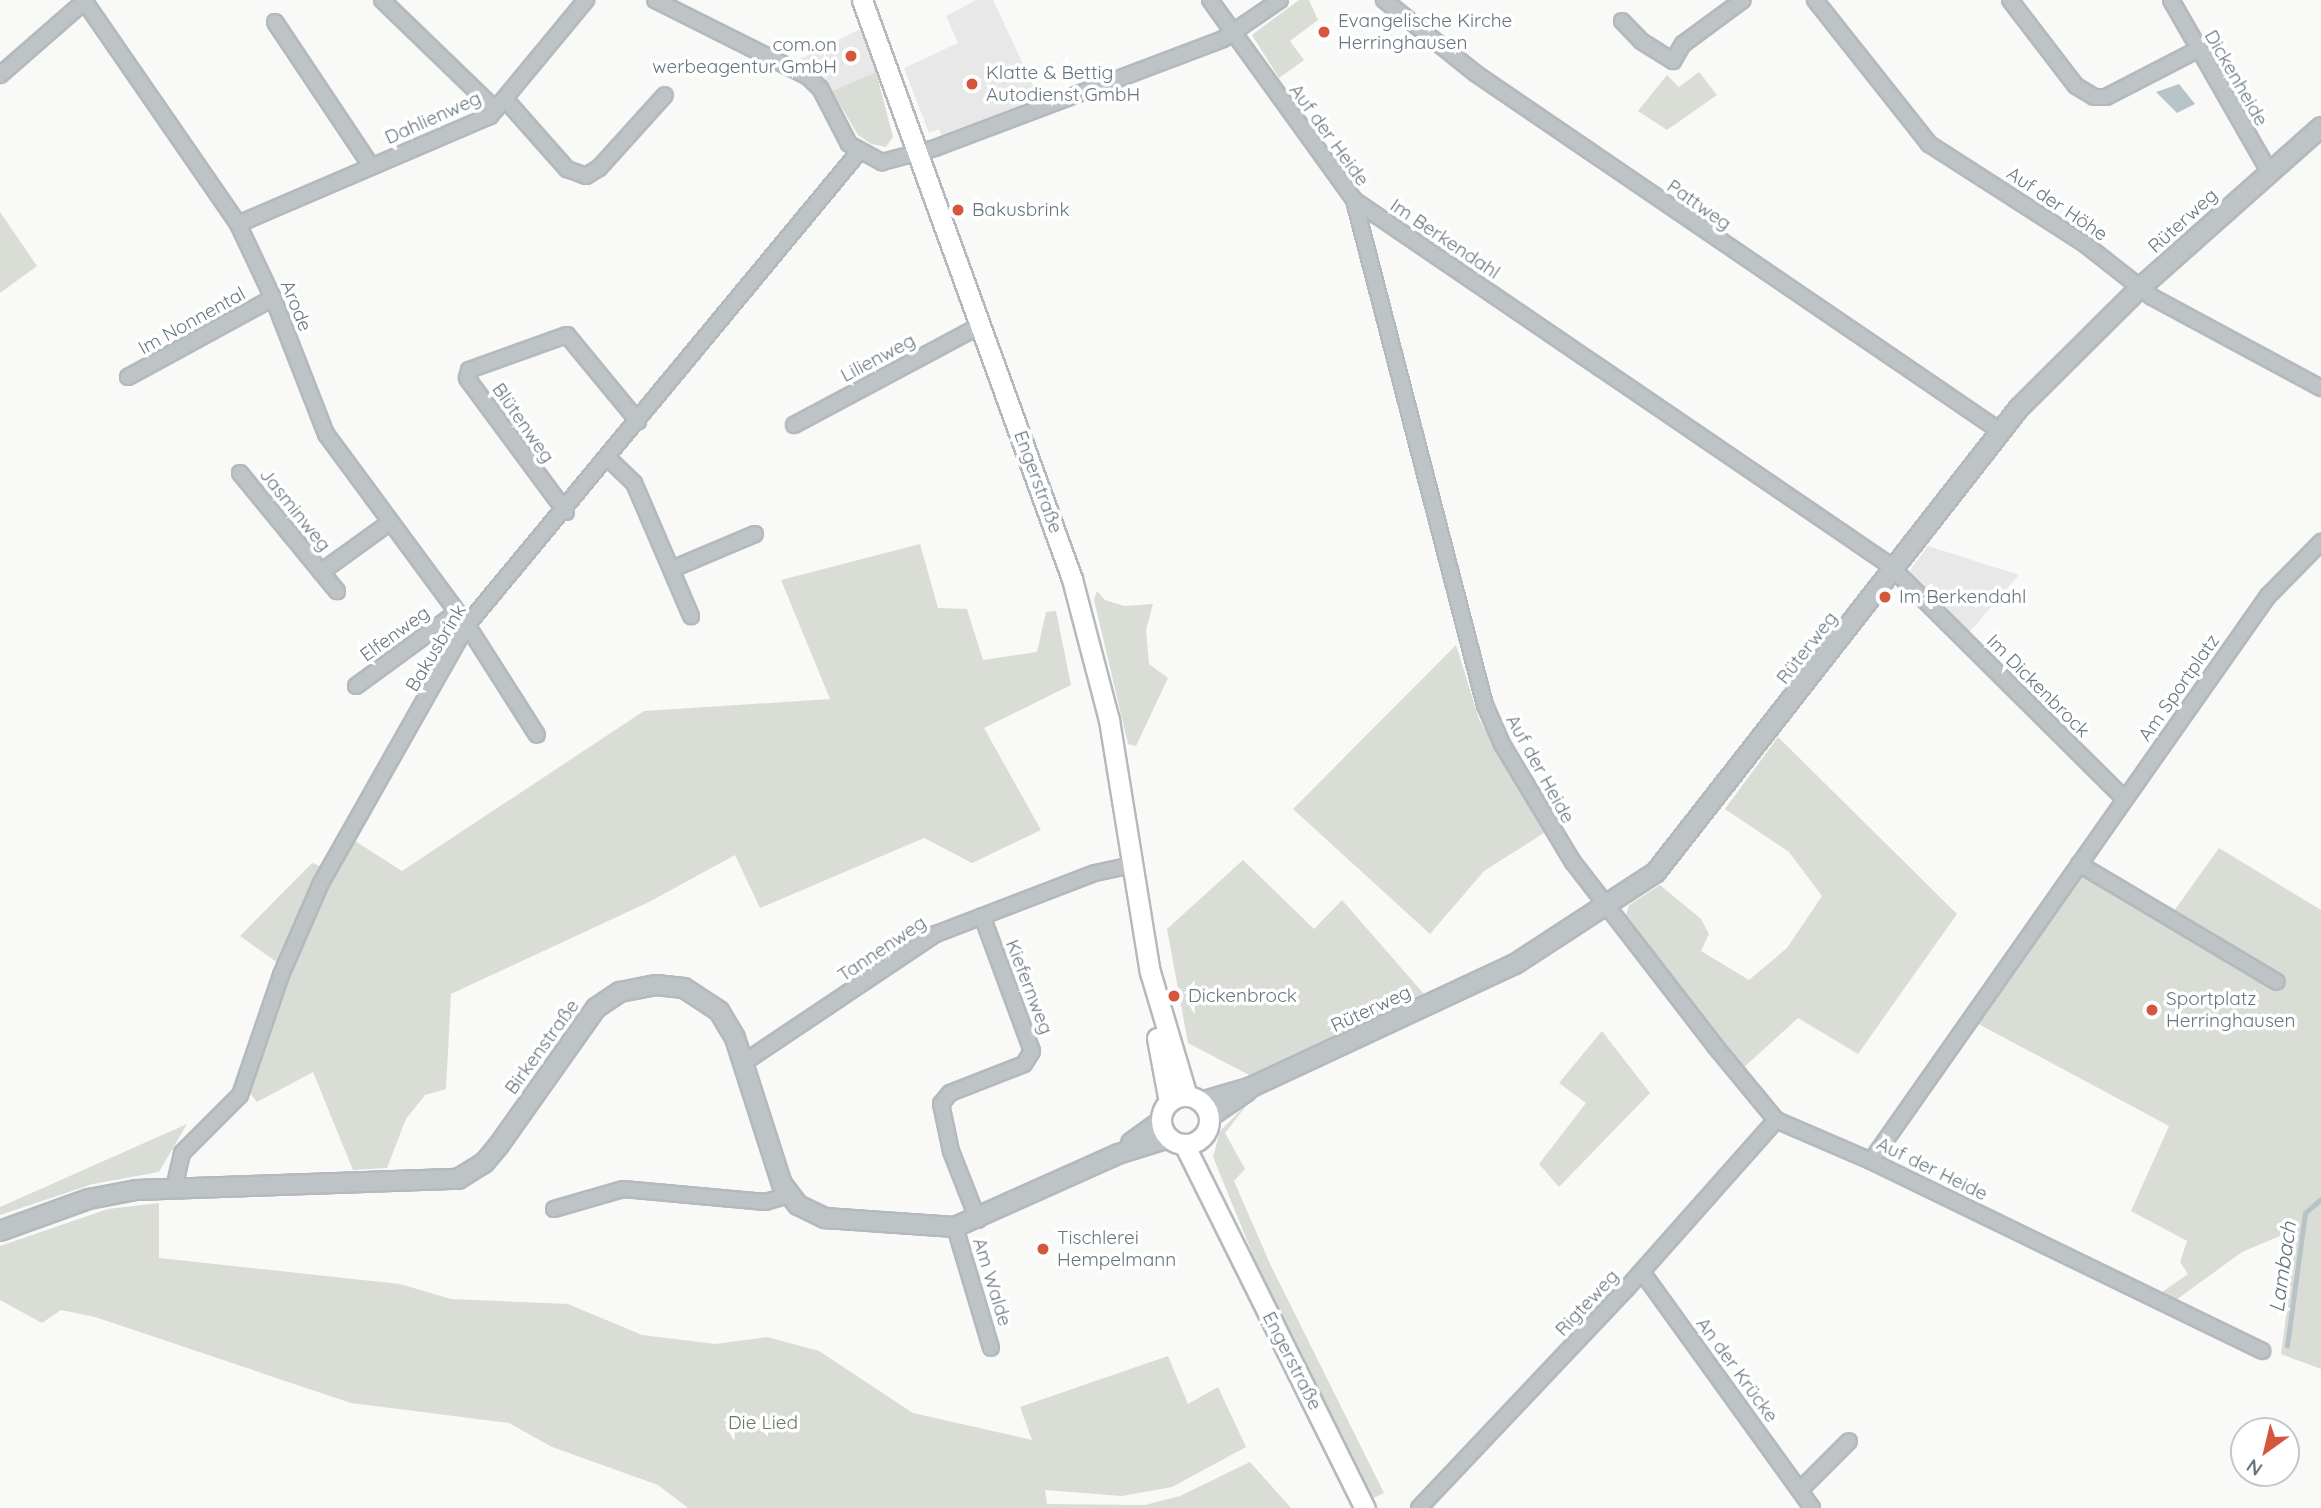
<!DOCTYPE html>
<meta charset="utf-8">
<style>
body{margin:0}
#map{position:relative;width:2321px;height:1508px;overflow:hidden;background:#f9f9f7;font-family:Quicksand,sans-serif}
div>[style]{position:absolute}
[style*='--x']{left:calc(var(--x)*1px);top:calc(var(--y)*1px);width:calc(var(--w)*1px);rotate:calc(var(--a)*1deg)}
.built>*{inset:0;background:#e7e8e7}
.green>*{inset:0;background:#d9ddd6}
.water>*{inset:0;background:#b8c3c7}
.stream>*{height:4.5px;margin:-2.25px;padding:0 2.25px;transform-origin:2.25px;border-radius:2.25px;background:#b8c3c7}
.roads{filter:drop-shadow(2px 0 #b3b9bd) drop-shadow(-2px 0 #b3b9bd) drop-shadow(0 2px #b3b9bd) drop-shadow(0 -2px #b3b9bd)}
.minor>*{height:14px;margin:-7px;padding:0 7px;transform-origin:7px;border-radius:7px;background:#bec3c6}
.tertiary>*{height:18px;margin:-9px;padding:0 9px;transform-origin:9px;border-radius:9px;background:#bec3c6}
.secondary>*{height:19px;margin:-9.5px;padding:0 9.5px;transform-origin:9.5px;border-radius:9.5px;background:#fff}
.secondary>.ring{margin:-9.5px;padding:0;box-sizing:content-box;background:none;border:19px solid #fff;border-radius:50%}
.dots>*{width:19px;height:19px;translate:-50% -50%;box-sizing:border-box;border:4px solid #fff;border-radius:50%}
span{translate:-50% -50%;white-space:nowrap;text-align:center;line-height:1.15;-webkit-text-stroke:7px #fff;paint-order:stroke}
.poi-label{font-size:19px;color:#66767f}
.left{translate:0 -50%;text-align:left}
.right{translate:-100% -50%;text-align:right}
.street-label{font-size:19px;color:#66767f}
.park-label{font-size:19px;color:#697865}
.water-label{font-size:21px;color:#617479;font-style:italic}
.north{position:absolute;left:2230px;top:1417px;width:70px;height:70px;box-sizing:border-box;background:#fff;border:2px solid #c2c8cc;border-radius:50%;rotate:214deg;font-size:19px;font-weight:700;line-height:28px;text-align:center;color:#66767f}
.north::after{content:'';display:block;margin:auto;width:24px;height:32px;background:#d4563c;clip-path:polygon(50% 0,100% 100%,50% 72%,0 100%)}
</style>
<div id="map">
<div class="built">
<i style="clip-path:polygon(976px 0,993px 0,1040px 100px,942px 136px,939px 129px,929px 133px,904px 68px,958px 43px,946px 16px)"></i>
<i style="clip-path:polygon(860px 29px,876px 72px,832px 91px,821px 72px,800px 59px)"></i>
<i style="clip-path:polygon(1928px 546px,2019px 575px,1966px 636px,1906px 576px)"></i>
</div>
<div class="green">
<i style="clip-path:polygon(1299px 0,1309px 0,1318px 20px,1290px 41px,1304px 60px,1279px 78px,1252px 35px)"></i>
<i style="clip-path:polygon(876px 72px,893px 137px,886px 147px,871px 144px,858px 135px,832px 91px)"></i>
<i style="clip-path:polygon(1699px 72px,1717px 95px,1667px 130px,1638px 111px,1667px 75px,1679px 87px)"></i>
<i style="clip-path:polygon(0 212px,37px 266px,0 293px)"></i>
<i style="clip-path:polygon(920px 544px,938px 608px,967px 609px,983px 660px,1037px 652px,1046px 612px,1056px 611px,1071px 685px,984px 728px,1041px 830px,972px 863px,924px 838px,760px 908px,735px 855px,649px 902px,451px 994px,446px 1089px,425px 1095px,406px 1119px,387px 1168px,353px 1170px,313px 1072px,257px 1102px,249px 1092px,289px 971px,240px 936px,312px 863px,333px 871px,352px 839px,402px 871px,644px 711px,830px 699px,781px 580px)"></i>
<i style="clip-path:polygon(1097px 591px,1105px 600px,1124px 606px,1153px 604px,1146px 630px,1149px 664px,1168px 678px,1136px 746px,1128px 744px,1094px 600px)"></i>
<i style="clip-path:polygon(1456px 645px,1479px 719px,1544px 833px,1484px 871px,1430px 934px,1293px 809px)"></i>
<i style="clip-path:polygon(1778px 737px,1957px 914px,1858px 1054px,1798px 1018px,1742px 1069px,1626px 915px,1629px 905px,1660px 885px,1701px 919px,1709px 934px,1701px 951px,1749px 980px,1787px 948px,1822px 896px,1789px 852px,1725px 809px)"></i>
<i style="clip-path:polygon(2219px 848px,2321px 910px,2321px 1369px,2281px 1354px,2289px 1294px,2287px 1233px,2242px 1252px,2176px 1300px,2162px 1292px,2188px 1274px,2180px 1262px,2187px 1241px,2131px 1211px,2169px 1126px,1975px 1022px,2079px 874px,2164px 925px)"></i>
<i style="clip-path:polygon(1243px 860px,1314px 929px,1342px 900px,1424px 994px,1249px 1075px,1188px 1043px,1167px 929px)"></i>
<i style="clip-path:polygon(1602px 1031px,1650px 1093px,1559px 1187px,1539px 1164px,1586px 1103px,1559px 1083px)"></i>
<i style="clip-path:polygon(1250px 1101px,1225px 1133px,1245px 1169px,1234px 1181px,1271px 1266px,1384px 1493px,1371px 1499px,1255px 1260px,1213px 1157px,1220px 1131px)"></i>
<i style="clip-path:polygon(187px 1124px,159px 1172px,93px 1184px,0 1215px,0 1207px)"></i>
<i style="clip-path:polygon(159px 1203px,159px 1258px,400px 1284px,451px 1299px,568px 1304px,642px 1335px,715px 1344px,767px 1337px,819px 1351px,913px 1413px,1032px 1440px,1020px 1407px,1168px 1356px,1188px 1404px,1218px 1387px,1246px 1447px,1172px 1487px,1122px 1496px,1045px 1490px,1047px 1504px,1145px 1505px,1180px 1496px,1250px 1462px,1291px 1508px,688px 1508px,658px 1485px,552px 1447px,509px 1423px,351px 1403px,95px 1317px,61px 1310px,42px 1323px,0 1300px,0 1246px,108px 1209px)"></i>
</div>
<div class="water">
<i style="clip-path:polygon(2179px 84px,2195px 104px,2177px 113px,2156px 92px)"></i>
</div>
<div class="stream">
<i style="--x:2287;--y:1346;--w:134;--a:-82.3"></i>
<i style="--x:2305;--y:1213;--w:21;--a:-41"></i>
</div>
<div class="roads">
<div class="minor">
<i style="--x:382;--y:0;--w:158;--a:44"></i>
<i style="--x:655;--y:0;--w:170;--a:26.6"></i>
<i style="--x:807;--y:76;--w:18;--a:43"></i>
<i style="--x:820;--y:88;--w:63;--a:62.6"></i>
<i style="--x:849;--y:144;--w:38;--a:29"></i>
<i style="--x:882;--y:162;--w:55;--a:-14.8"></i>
<i style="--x:935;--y:148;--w:308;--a:-20.7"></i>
<i style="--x:1223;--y:39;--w:69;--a:-34.4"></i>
<i style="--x:1210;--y:0;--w:246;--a:54.2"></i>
<i style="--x:1354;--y:200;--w:522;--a:75.46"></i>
<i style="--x:1485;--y:705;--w:43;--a:66.4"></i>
<i style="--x:1502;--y:744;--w:138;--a:59"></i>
<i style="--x:1573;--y:862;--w:232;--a:52.3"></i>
<i style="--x:1715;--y:1046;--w:96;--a:50.5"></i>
<i style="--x:1776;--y:1120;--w:103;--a:23.3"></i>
<i style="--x:1871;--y:1161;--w:435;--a:25.9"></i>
<i style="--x:1384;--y:0;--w:117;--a:38.7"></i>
<i style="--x:1475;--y:73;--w:635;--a:34.29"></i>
<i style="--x:1815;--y:0;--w:184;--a:51.6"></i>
<i style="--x:1929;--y:144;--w:185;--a:32.7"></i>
<i style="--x:2085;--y:244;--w:85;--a:38.3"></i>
<i style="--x:2152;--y:297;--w:192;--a:28.3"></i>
<i style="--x:2010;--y:0;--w:108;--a:52.5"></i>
<i style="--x:2076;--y:86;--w:21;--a:31"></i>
<i style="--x:2094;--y:97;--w:12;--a:0"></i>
<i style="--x:2106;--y:97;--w:102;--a:-27.3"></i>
<i style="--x:2171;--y:0;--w:199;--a:60.2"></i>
<i style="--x:85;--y:2;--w:270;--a:55.4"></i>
<i style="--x:238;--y:224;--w:82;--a:64.7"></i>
<i style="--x:273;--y:298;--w:146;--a:68.7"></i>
<i style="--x:326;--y:434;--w:237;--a:53.6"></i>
<i style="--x:467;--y:625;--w:130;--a:57.5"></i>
<i style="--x:1622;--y:21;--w:28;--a:46"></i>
<i style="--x:1641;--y:41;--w:38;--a:32"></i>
<i style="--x:1673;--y:61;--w:20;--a:-60"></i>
<i style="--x:1683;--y:44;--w:74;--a:-36.3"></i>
<i style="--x:275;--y:22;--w:173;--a:56.3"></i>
<i style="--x:0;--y:75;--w:114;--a:-41.1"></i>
<i style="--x:505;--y:99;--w:94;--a:48.5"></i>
<i style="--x:567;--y:169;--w:20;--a:20"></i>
<i style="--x:586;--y:176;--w:15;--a:-32"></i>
<i style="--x:599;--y:168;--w:98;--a:-47.9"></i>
<i style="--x:1354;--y:200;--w:646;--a:34.28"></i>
<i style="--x:1888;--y:564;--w:332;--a:44.8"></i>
<i style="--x:238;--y:224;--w:274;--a:-23.2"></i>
<i style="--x:490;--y:116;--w:151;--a:-50.4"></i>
<i style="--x:128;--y:377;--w:165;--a:-28.6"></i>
<i style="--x:794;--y:425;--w:212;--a:-28.1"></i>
<i style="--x:609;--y:459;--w:35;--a:44"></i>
<i style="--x:634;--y:483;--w:145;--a:66.8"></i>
<i style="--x:240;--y:473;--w:153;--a:50.6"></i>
<i style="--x:566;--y:512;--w:167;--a:-126.5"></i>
<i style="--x:467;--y:378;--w:8;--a:-76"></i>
<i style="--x:469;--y:370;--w:104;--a:-19.7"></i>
<i style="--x:567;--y:335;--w:112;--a:50.5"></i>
<i style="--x:672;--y:569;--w:90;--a:-22.9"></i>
<i style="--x:321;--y:572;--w:84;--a:-35.8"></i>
<i style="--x:356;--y:686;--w:124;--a:-36.1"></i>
<i style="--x:2079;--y:864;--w:230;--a:30.8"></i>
<i style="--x:743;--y:1063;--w:232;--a:-33.8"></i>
<i style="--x:936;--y:934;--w:170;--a:-21"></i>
<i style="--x:1095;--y:873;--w:40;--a:-12"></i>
<i style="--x:1871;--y:1161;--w:691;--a:-54.91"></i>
<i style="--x:2268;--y:596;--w:76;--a:-45.5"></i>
<i style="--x:174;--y:1188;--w:36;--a:-77"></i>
<i style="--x:182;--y:1153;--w:82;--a:-45"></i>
<i style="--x:240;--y:1095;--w:127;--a:-71.1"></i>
<i style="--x:281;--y:975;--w:100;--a:-66.5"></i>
<i style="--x:321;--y:883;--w:296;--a:-60.5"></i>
<i style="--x:467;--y:625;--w:613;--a:-50.36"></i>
<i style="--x:554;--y:1209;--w:72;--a:-16.2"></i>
<i style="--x:623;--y:1189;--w:143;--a:5.2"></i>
<i style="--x:765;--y:1202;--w:25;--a:-16"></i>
<i style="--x:978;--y:1220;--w:74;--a:-111.4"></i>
<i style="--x:951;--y:1151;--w:48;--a:-102"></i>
<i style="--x:941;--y:1104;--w:14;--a:-51"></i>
<i style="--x:950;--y:1093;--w:79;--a:-21.4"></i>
<i style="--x:1024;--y:1064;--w:15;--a:-58"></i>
<i style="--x:1032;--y:1051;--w:144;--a:-110.3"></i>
<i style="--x:955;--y:1227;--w:126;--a:73.4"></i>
<i style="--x:1642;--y:1272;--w:291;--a:54.2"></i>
<i style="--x:1800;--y:1490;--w:69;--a:-45"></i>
<i style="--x:1419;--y:1508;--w:303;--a:-46.6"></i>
<i style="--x:1627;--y:1288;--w:225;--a:-48.4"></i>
</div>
<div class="tertiary">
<i style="--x:1201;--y:1102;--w:50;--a:-16.3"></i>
<i style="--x:1249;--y:1088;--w:293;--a:-25"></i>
<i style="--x:1515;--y:964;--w:168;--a:-33.1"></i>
<i style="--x:1656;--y:872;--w:589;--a:-51.96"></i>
<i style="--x:2019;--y:408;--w:172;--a:-44.8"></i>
<i style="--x:2141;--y:287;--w:241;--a:-41.6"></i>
<i style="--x:1209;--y:1117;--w:46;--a:-34.4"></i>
<i style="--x:1131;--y:1143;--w:37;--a:-36"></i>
<i style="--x:0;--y:1231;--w:95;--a:-19.8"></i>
<i style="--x:89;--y:1199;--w:48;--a:-10.8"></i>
<i style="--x:136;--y:1190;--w:322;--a:-2"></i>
<i style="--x:458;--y:1179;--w:31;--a:-32"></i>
<i style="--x:484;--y:1163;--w:23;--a:-50"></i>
<i style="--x:499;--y:1145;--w:168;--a:-54.7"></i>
<i style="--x:596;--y:1008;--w:29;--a:-34"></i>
<i style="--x:620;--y:992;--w:37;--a:-11"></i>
<i style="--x:656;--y:985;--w:28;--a:6"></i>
<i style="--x:684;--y:988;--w:42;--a:33.3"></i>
<i style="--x:719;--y:1011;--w:31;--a:59"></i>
<i style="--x:735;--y:1038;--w:153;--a:72.2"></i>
<i style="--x:782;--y:1184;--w:26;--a:53"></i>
<i style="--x:798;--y:1205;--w:30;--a:26"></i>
<i style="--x:825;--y:1218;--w:130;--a:4"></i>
<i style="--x:955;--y:1227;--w:179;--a:-24.1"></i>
<i style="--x:1118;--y:1154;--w:53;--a:-17.4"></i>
</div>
<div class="secondary">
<i style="--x:862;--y:0;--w:616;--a:70.06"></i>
<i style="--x:1072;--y:579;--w:146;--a:75.3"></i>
<i style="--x:1109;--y:720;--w:255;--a:80.8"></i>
<i style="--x:1150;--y:972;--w:129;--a:73.4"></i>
<i style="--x:1157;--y:1038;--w:65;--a:79.4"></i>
<i class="ring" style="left:1161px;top:1096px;width:29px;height:29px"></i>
<i style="--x:1184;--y:1144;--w:407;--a:63.6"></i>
</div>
</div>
<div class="dots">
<i style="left:1324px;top:32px;background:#d4563c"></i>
<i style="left:851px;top:56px;background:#d4563c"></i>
<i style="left:972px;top:84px;background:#d4563c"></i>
<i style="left:958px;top:210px;background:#d4563c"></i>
<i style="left:1885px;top:597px;background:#d4563c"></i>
<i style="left:1174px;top:996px;background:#d4563c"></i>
<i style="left:2152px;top:1010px;background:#d4563c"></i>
<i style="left:1043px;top:1249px;background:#d4563c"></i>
</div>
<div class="poi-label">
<span class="left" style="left:1338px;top:32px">Evangelische Kirche<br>Herringhausen</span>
<span class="right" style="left:837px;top:56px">com.on<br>werbeagentur GmbH</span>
<span class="left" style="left:986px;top:84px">Klatte &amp; Bettig<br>Autodienst GmbH</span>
<span class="left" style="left:972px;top:210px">Bakusbrink</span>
<span class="left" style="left:1899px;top:597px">Im Berkendahl</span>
<span class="left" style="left:1188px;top:996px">Dickenbrock</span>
<span class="left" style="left:2166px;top:1010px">Sportplatz<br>Herringhausen</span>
<span class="left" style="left:1057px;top:1249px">Tischlerei<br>Hempelmann</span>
</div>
<div class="street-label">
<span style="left:2236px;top:78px;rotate:60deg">Dickenheide</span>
<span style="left:433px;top:118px;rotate:-24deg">Dahlienweg</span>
<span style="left:1329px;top:135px;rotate:54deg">Auf der Heide</span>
<span style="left:2057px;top:204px;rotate:34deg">Auf der Höhe</span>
<span style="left:1699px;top:205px;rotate:35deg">Pattweg</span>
<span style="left:2183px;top:221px;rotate:-42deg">Rüterweg</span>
<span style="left:1445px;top:239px;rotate:34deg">Im Berkendahl</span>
<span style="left:296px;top:306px;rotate:68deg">Arode</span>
<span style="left:192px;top:321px;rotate:-29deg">Im Nonnental</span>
<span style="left:878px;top:358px;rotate:-28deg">Lilienweg</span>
<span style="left:523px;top:423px;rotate:55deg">Blütenweg</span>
<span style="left:1038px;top:482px;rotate:70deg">Engerstraße</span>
<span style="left:295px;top:510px;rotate:51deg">Jasminweg</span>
<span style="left:395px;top:634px;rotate:-36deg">Elfenweg</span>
<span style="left:436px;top:648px;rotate:-59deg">Bakusbrink</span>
<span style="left:1807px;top:648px;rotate:-52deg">Rüterweg</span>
<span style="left:2038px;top:686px;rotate:45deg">Im Dickenbrock</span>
<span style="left:2179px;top:688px;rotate:-55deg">Am Sportplatz</span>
<span style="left:1540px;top:769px;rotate:61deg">Auf der Heide</span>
<span style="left:882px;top:949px;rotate:-34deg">Tannenweg</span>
<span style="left:1029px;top:987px;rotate:69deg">Kiefernweg</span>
<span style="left:1371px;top:1009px;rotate:-25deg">Rüterweg</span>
<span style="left:542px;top:1047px;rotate:-54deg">Birkenstraße</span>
<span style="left:1932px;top:1169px;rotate:26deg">Auf der Heide</span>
<span style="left:992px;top:1282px;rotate:73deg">Am Walde</span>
<span style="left:1587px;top:1303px;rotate:-47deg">Rigteweg</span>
<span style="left:1292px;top:1361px;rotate:63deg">Engerstraße</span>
<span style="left:1737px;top:1370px;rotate:54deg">An der Krücke</span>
</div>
<div class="park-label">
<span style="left:763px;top:1423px">Die Lied</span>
</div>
<div class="water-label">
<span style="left:2282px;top:1267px;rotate:-82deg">Lambach</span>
</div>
<div class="north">N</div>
</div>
